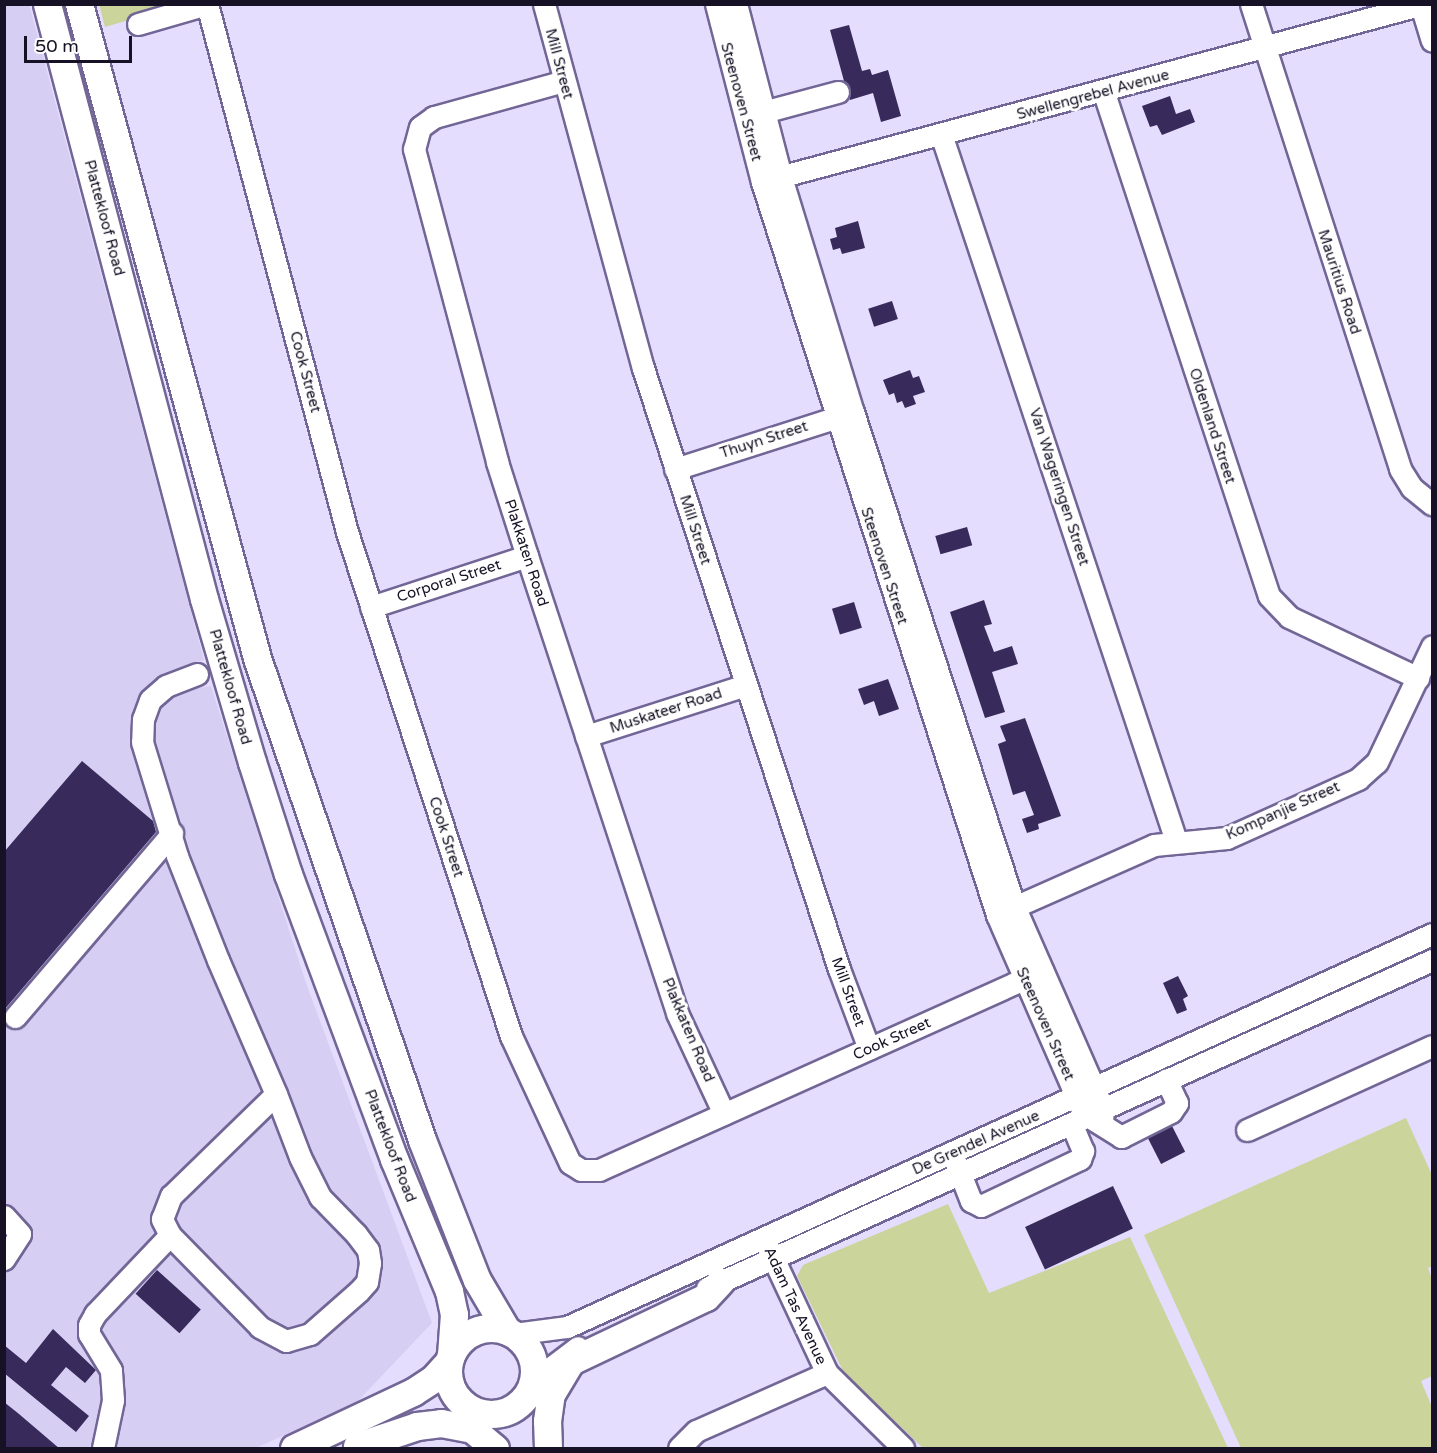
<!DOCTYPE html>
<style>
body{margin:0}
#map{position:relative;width:1437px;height:1453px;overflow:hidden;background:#e4ddfe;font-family:"Varela Round",sans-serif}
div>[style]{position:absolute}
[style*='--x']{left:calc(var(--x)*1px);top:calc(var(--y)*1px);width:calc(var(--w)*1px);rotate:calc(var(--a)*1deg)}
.built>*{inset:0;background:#d6cff3}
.green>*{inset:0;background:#cbd49a}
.building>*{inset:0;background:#382a5a;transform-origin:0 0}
.roads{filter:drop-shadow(2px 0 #726696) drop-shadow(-2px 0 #726696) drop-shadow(0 2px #726696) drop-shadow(0 -2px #726696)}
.minor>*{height:21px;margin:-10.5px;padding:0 10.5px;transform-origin:10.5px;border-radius:10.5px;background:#fff}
.major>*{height:27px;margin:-13.5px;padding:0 13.5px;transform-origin:13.5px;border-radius:13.5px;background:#fff}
.major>.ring{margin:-13.5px;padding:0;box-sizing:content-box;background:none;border:27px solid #fff;border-radius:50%}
span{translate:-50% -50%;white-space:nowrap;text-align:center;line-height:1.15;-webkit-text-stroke:6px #fff;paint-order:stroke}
.street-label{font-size:15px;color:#161124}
.frame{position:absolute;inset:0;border:6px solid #161124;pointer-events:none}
.scale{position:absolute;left:24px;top:36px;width:108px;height:27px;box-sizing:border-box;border:3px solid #161124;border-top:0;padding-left:8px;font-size:18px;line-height:21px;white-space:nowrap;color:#161124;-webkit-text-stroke:4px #fff;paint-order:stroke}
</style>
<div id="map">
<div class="built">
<i style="clip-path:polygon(29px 4px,204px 660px,186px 665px,193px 689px,211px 686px,306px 983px,432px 1323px,356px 1403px,256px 1448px,5px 1448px,4px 5px)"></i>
</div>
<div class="green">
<i style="clip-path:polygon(99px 4px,180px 5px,105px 27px)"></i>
<i style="clip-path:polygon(1406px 1118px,1432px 1175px,1432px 1266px,1428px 1268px,1432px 1279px,1432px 1376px,1421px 1381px,1432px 1407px,1432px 1448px,1241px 1448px,1144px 1235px)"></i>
<i style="clip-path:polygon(948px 1204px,989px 1293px,1130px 1237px,1228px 1448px,923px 1448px,844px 1373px,797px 1276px,803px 1265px)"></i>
</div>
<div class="building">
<i style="clip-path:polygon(849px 25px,862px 71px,870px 69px,872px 75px,888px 70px,901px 116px,881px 122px,873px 93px,850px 100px,850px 88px,844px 81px,830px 30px)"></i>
<i style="clip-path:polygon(1170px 96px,1176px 114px,1190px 109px,1195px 122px,1162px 135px,1157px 125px,1150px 127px,1142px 106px)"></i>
<i style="clip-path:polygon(858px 221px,865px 248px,842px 254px,840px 248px,833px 250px,830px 239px,837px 237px,835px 228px)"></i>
<i style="left:892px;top:301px;width:19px;height:25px;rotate:72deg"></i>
<i style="clip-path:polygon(910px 370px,913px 378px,919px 376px,925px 392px,913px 396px,916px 404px,905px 408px,902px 401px,897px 403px,894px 393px,889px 395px,883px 380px)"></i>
<i style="left:967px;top:527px;width:19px;height:33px;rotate:74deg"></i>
<i style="clip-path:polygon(984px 600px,992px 624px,984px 626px,994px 652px,1012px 646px,1018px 664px,992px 672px,1005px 712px,985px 718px,950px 612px)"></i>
<i style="left:854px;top:602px;width:27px;height:23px;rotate:73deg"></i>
<i style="clip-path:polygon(888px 679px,899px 709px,879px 716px,874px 701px,864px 705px,858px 689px)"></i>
<i style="clip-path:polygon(1025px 718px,1061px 816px,1038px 824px,1039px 829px,1027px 833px,1022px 819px,1034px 815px,1025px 791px,1013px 795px,998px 744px,1006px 741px,1000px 726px)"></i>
<i style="clip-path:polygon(82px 761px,153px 821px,156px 832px,4px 1010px,4px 852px)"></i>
<i style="clip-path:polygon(1178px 976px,1188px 996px,1183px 999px,1187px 1010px,1177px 1014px,1163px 983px)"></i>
<i style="left:1172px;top:1126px;width:29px;height:27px;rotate:63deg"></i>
<i style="left:1113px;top:1186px;width:47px;height:97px;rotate:65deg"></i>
<i style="left:157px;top:1270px;width:59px;height:32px;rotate:42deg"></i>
<i style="clip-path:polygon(53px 1329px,96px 1370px,85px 1383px,66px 1367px,51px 1385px,89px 1416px,76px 1432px,4px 1373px,4px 1345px,26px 1363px)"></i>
<i style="clip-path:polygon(4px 1402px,19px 1414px,60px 1449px,4px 1449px)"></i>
</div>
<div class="roads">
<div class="minor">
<i style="--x:207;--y:4;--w:546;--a:75.15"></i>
<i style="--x:347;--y:532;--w:530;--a:71.98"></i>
<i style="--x:511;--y:1036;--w:140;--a:65.1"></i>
<i style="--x:570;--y:1163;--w:13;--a:32"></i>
<i style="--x:581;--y:1170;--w:18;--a:0"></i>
<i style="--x:599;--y:1170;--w:486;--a:-24.2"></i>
<i style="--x:544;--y:4;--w:377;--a:74.8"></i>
<i style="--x:643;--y:368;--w:632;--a:71.94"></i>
<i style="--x:839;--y:969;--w:85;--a:69.4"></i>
<i style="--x:716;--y:4;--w:184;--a:75.5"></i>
<i style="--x:762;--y:182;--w:770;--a:72.22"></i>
<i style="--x:997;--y:915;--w:219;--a:66.4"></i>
<i style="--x:736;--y:4;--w:179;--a:75.4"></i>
<i style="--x:781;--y:177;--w:246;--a:73"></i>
<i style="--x:853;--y:412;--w:522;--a:71.91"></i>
<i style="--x:1015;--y:908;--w:219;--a:66.3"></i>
<i style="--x:1103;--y:1108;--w:15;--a:94"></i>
<i style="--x:1251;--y:4;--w:488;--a:72.2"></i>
<i style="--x:1400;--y:469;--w:22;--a:58"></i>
<i style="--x:1412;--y:488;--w:26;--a:39"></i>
<i style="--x:1421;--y:5;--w:37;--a:73"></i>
<i style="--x:138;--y:24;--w:72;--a:-16.2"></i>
<i style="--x:564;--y:81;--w:135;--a:164.5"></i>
<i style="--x:434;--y:117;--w:17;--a:144"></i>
<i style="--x:420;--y:127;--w:23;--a:105"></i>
<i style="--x:414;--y:149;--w:324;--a:75.1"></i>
<i style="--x:497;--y:462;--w:99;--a:72.3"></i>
<i style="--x:527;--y:556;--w:481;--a:71.8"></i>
<i style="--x:677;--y:1013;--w:111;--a:65"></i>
<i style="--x:1104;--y:93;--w:529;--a:71.84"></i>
<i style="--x:1269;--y:596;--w:29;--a:46"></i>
<i style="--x:1289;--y:617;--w:143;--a:25.3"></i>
<i style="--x:752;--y:115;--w:89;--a:-15"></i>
<i style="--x:941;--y:134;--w:745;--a:71.61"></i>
<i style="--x:768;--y:180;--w:678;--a:-15.04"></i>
<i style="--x:675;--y:469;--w:184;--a:-17.7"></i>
<i style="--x:371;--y:607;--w:164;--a:-18.1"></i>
<i style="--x:197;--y:674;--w:33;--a:159"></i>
<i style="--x:166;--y:686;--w:21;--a:139"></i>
<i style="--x:150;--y:700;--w:20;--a:110"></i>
<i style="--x:143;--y:719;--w:23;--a:92"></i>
<i style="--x:142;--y:742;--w:119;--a:72.9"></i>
<i style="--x:177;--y:856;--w:112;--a:68.5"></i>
<i style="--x:218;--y:960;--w:146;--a:66.6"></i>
<i style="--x:276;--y:1094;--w:67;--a:69.1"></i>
<i style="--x:300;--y:1157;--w:45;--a:63.4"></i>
<i style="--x:320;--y:1197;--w:52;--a:45.8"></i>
<i style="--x:356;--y:1234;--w:20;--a:53"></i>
<i style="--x:368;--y:1250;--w:13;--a:81"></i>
<i style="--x:370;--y:1263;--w:19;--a:99"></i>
<i style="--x:367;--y:1282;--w:12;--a:132"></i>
<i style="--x:359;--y:1291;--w:65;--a:138.7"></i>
<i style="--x:310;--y:1334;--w:25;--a:164"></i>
<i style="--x:286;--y:1341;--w:30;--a:-152"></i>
<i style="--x:260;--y:1327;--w:129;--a:-134.4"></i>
<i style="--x:170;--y:1235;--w:18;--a:-117"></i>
<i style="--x:162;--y:1219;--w:25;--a:-69"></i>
<i style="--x:171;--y:1196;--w:146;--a:-44.2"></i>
<i style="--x:586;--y:736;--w:168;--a:-17.7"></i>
<i style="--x:1003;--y:912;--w:165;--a:-23.9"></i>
<i style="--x:1154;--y:845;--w:73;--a:-5.5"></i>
<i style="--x:1227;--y:838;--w:144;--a:-24.2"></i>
<i style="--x:1358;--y:779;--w:25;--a:-42"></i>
<i style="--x:1377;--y:762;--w:128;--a:-64.6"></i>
<i style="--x:15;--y:1017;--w:242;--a:-49.5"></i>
<i style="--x:1091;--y:1118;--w:36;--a:32"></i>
<i style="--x:1121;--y:1137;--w:56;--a:-26.6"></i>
<i style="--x:1171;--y:1112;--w:11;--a:-56"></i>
<i style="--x:1177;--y:1103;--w:26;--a:-115"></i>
<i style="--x:1247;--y:1130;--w:203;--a:-24.4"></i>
<i style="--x:956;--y:1163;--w:41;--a:68.5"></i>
<i style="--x:971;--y:1201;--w:11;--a:27"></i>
<i style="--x:981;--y:1206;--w:110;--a:-25.4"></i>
<i style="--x:1080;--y:1159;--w:9;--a:-69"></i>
<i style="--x:1083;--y:1151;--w:30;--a:-113"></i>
<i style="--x:4;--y:1216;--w:24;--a:48"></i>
<i style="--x:20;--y:1234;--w:30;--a:123"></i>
<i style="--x:767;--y:1245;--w:141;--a:64.9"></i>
<i style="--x:827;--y:1373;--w:107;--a:44.6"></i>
<i style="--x:707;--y:1288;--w:796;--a:-24.34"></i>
<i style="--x:513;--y:1334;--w:54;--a:-7.4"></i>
<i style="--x:567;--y:1327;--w:950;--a:-24.43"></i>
<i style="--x:533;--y:1381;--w:56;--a:-37.1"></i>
<i style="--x:103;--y:1448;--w:49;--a:-78.2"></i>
<i style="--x:113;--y:1400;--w:30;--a:-94"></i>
<i style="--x:111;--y:1370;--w:42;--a:-121.4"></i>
<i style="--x:89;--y:1334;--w:9;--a:-90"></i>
<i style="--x:89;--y:1325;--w:13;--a:-61"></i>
<i style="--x:95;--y:1314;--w:109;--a:-46.5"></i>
<i style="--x:679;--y:1448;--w:24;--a:-45"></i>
<i style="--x:696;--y:1431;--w:143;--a:-23.9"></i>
</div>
<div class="major">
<i style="--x:47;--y:4;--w:615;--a:75.22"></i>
<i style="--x:204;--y:599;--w:170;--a:73.6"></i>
<i style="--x:252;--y:762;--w:118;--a:72.2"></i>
<i style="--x:288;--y:874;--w:304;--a:69.6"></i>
<i style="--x:394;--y:1159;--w:143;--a:67.4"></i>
<i style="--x:449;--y:1291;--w:24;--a:78"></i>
<i style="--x:454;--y:1314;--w:41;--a:94.2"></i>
<i style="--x:79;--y:4;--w:678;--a:74.77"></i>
<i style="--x:257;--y:658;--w:509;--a:71.1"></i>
<i style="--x:422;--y:1140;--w:150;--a:68.6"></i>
<i style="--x:477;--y:1280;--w:59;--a:59.5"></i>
<i class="ring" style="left:448px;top:1328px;width:59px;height:59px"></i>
<i style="--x:357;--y:1446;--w:63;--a:-18.4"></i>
<i style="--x:417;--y:1426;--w:24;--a:-7"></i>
<i style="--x:441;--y:1423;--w:32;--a:11"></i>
<i style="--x:472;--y:1429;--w:30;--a:40"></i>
<i style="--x:294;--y:1448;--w:132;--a:-25.2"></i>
<i style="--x:413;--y:1392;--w:24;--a:-33"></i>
<i style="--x:433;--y:1379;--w:24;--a:-48"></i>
<i style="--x:548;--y:1448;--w:27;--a:-92"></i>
<i style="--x:547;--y:1421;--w:27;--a:-82"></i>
<i style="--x:551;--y:1394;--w:39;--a:-59"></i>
<i style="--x:571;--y:1361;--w:149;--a:-25.4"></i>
<i style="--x:706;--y:1297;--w:21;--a:-47"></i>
</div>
</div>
<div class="street-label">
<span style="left:559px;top:64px;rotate:75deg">Mill Street</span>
<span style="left:1093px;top:95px;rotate:-15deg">Swellengrebel Avenue</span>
<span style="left:741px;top:102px;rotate:75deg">Steenoven Street</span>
<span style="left:104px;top:218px;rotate:75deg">Plattekloof Road</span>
<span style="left:1339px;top:282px;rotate:72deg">Mauritius Road</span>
<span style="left:305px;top:372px;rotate:75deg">Cook Street</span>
<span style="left:1212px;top:426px;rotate:72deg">Oldenland Street</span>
<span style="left:764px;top:440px;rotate:-18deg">Thuyn Street</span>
<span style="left:1059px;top:487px;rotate:72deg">Van Wageringen Street</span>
<span style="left:695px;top:530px;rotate:72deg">Mill Street</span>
<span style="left:526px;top:553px;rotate:72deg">Plakkaten Road</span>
<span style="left:884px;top:566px;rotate:72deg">Steenoven Street</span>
<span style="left:449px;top:581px;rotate:-18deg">Corporal Street</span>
<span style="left:230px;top:687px;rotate:74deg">Plattekloof Road</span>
<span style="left:666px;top:711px;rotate:-18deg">Muskateer Road</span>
<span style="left:1283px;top:811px;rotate:-24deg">Kompanjie Street</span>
<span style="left:446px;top:837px;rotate:72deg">Cook Street</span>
<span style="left:848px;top:992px;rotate:70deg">Mill Street</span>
<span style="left:1045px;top:1024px;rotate:66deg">Steenoven Street</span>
<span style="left:688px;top:1030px;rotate:67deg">Plakkaten Road</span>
<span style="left:892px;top:1039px;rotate:-24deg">Cook Street</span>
<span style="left:976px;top:1143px;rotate:-24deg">De Grendel Avenue</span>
<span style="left:390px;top:1146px;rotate:69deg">Plattekloof Road</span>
<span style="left:795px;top:1306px;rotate:65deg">Adam Tas Avenue</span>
</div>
<div class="frame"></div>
<div class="scale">50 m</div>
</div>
